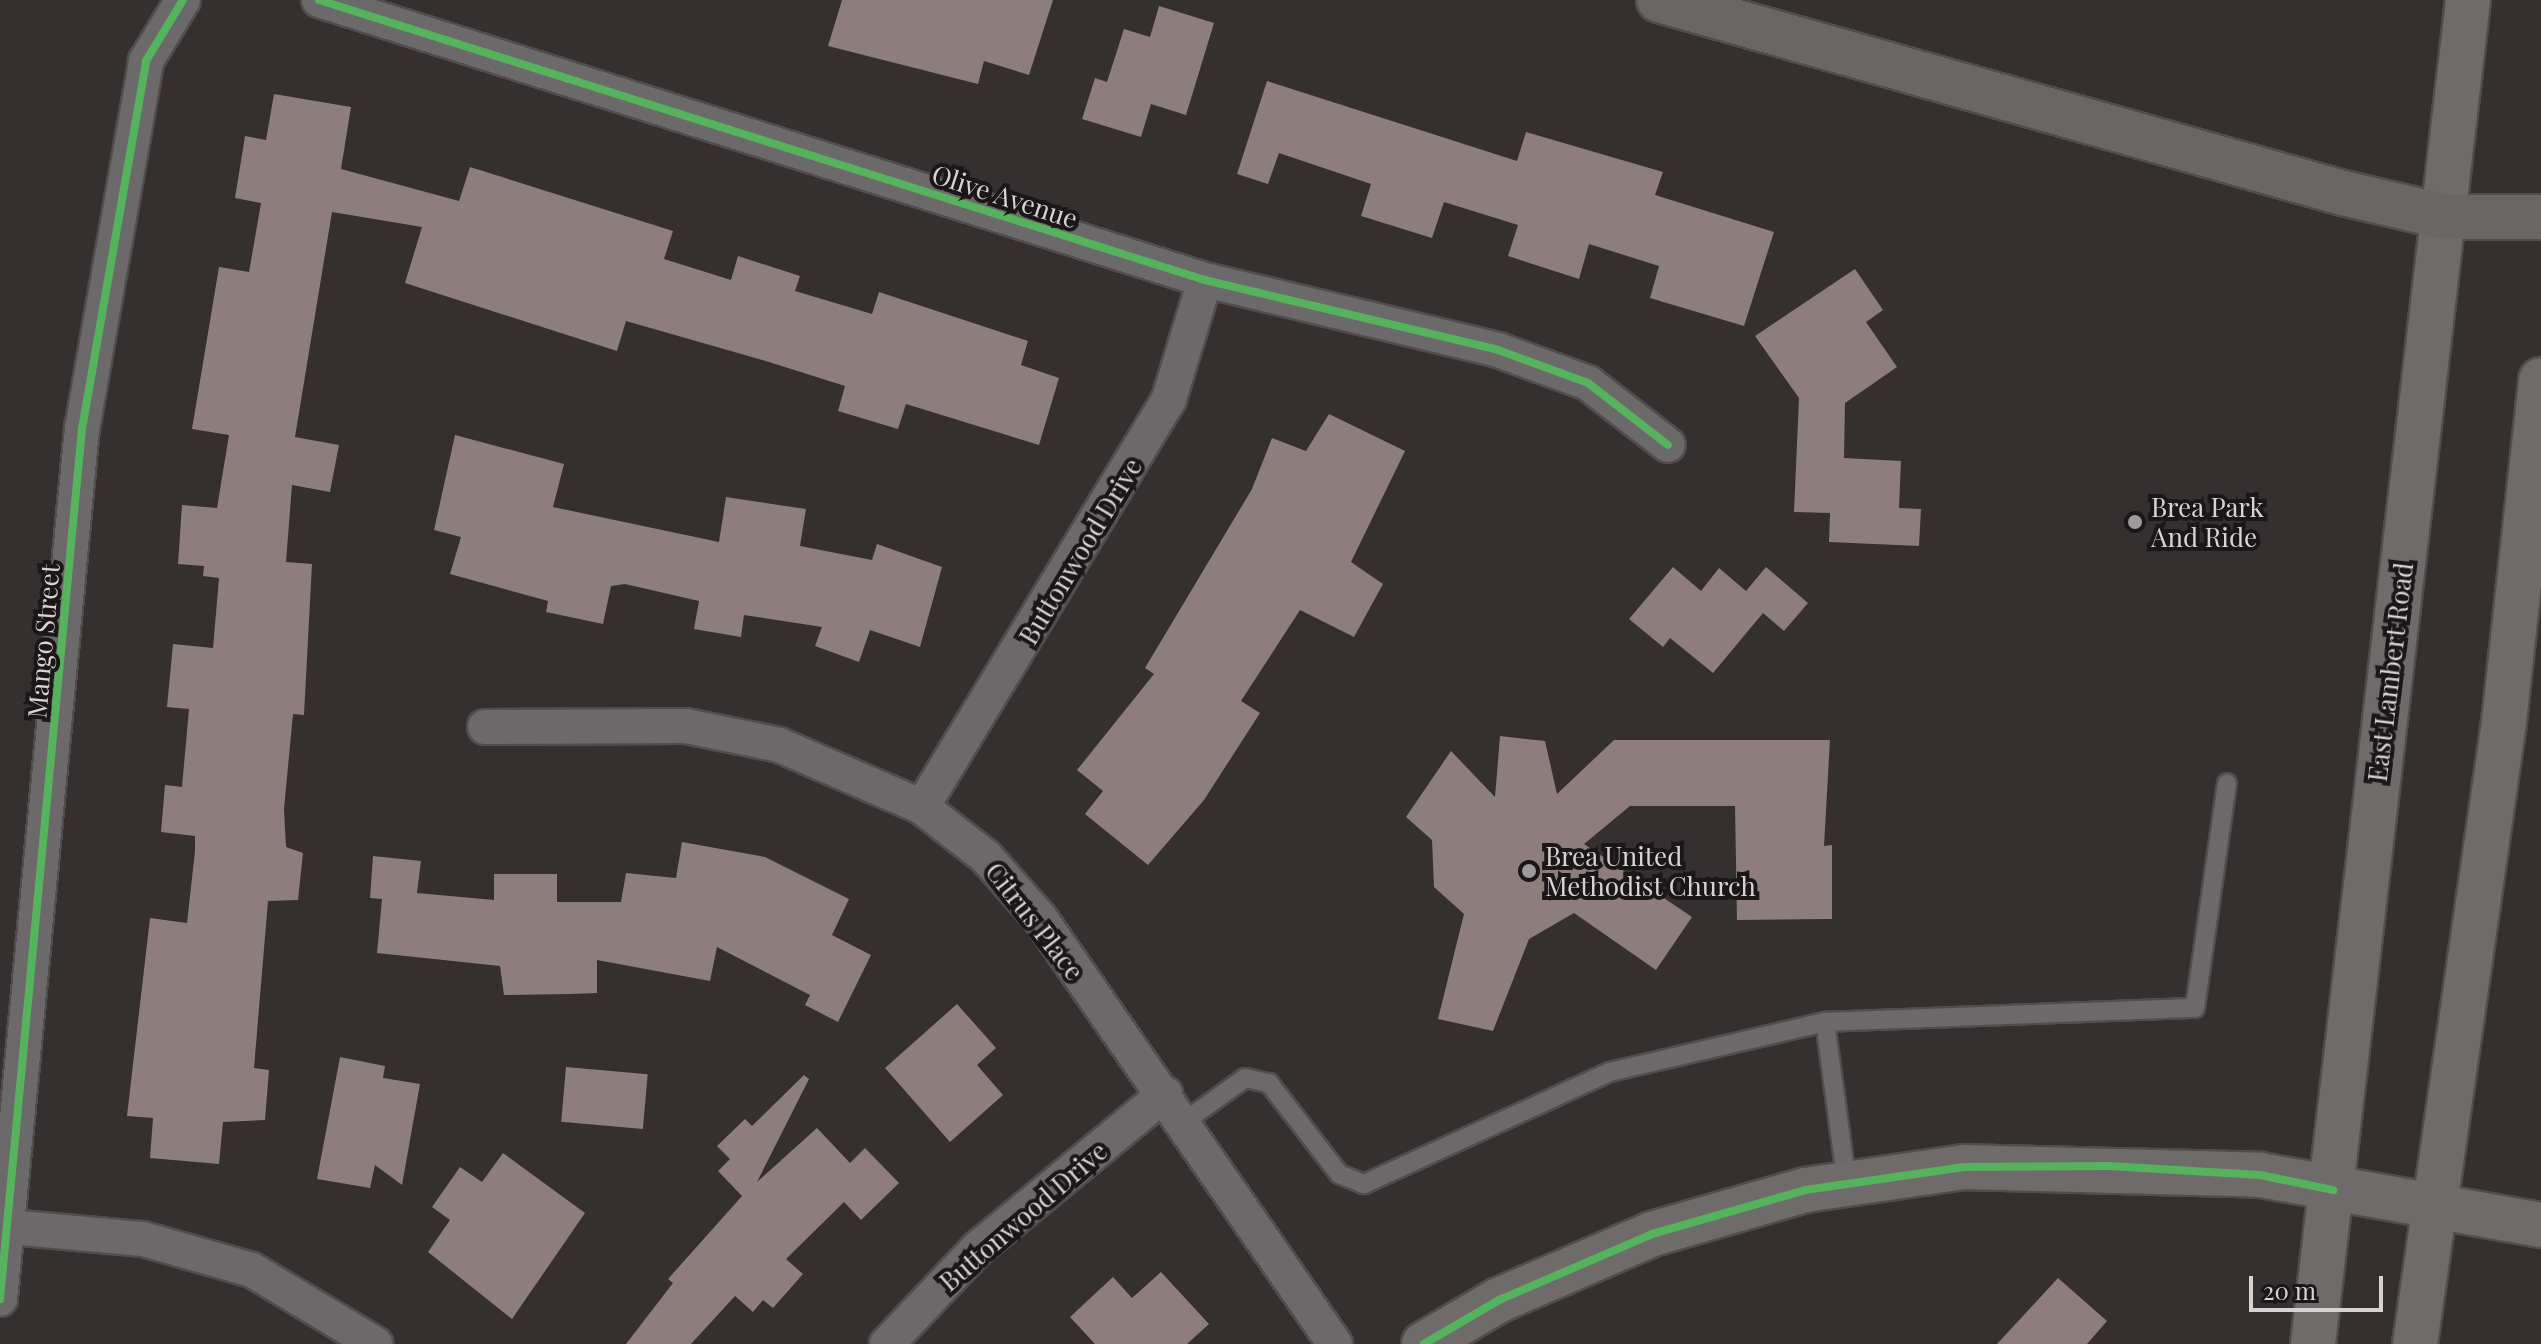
<!DOCTYPE html>
<style>
body{margin:0}
#map{position:relative;width:2541px;height:1344px;overflow:hidden;background:#352f2f;font-family:"Playfair Display",serif}
div>[style]{position:absolute}
[style*='--x']{left:calc(var(--x)*1px);top:calc(var(--y)*1px);width:calc(var(--w)*1px);rotate:calc(var(--a)*1deg)}
.building>*{inset:0;background:#8e7d7d;transform-origin:0 0}
.roads{filter:drop-shadow(2px 0 #524d4d) drop-shadow(-2px 0 #524d4d) drop-shadow(0 2px #524d4d) drop-shadow(0 -2px #524d4d)}
.lane>*{height:18px;margin:-9px;padding:0 9px;transform-origin:9px;border-radius:9px;background:#6b6969}
.street>*{height:34px;margin:-17px;padding:0 17px;transform-origin:17px;border-radius:17px;background:#6b6969}
.secondary>*{height:44px;margin:-22px;padding:0 22px;transform-origin:22px;border-radius:22px;background:#6f6b6b}
.highway>*{height:44px;margin:-22px;padding:0 22px;transform-origin:22px;border-radius:22px;background:#6b6666}
.cycleway>*{height:8px;margin:-4px;padding:0 4px;transform-origin:4px;border-radius:4px;background:#56b35d}
.dots>*{width:22px;height:22px;translate:-50% -50%;box-sizing:border-box;border:4px solid #1b1617;border-radius:50%}
span{translate:-50% -50%;white-space:nowrap;text-align:center;line-height:1.15;-webkit-text-stroke:8px #1b1617;paint-order:stroke}
.street-label{font-size:26px;color:#d8d2d2}
.poi-label{font-size:26px;color:#d8d2d2}
.left{translate:0 -50%;text-align:left}
.scale{position:absolute;left:2249px;top:1276px;width:134px;height:36px;box-sizing:border-box;border:4px solid #d8d2d2;border-top:0;padding-left:10px;font-size:24px;line-height:28px;white-space:nowrap;color:#d8d2d2;-webkit-text-stroke:6px #1b1617;paint-order:stroke}
</style>
<div id="map">
<div class="building">
<i style="clip-path:polygon(842px 0,1053px 0,1029px 75px,984px 61px,978px 84px,828px 46px)"></i>
<i style="clip-path:polygon(1159px 6px,1214px 23px,1186px 115px,1151px 104px,1141px 137px,1082px 119px,1095px 78px,1107px 82px,1124px 29px,1150px 37px)"></i>
<i style="clip-path:polygon(1267px 81px,1517px 161px,1526px 132px,1663px 172px,1655px 195px,1774px 232px,1744px 326px,1650px 298px,1659px 266px,1589px 244px,1579px 279px,1508px 256px,1518px 225px,1444px 202px,1432px 238px,1361px 216px,1371px 184px,1279px 153px,1268px 184px,1237px 174px)"></i>
<i style="clip-path:polygon(274px 94px,351px 107px,341px 169px,459px 201px,470px 167px,673px 231px,664px 259px,731px 280px,738px 256px,800px 276px,795px 291px,872px 314px,879px 292px,1028px 341px,1021px 365px,1059px 378px,1039px 445px,906px 404px,898px 429px,838px 411px,845px 386px,769px 362px,626px 321px,617px 351px,405px 283px,422px 227px,332px 212px,295px 437px,339px 445px,330px 492px,292px 485px,286px 562px,312px 564px,304px 715px,293px 714px,284px 809px,286px 847px,303px 853px,298px 900px,268px 901px,254px 1068px,269px 1070px,265px 1120px,223px 1122px,219px 1164px,150px 1158px,153px 1118px,127px 1116px,150px 918px,187px 923px,195px 851px,195px 836px,161px 832px,165px 785px,182px 787px,189px 709px,167px 707px,173px 644px,213px 648px,219px 578px,203px 576px,204px 566px,178px 564px,182px 505px,217px 508px,229px 435px,192px 429px,219px 267px,249px 272px,261px 203px,235px 198px,245px 136px,266px 140px)"></i>
<i style="clip-path:polygon(1855px 269px,1883px 310px,1866px 322px,1897px 367px,1845px 403px,1844px 458px,1901px 461px,1899px 508px,1921px 509px,1919px 546px,1829px 542px,1830px 513px,1794px 512px,1799px 398px,1755px 336px)"></i>
<i style="clip-path:polygon(1329px 414px,1405px 451px,1351px 562px,1383px 584px,1354px 637px,1300px 610px,1241px 701px,1260px 713px,1204px 800px,1148px 865px,1085px 814px,1103px 791px,1077px 770px,1154px 674px,1145px 668px,1252px 489px,1272px 438px,1306px 451px)"></i>
<i style="clip-path:polygon(455px 435px,564px 464px,553px 507px,719px 542px,726px 497px,806px 509px,800px 546px,872px 560px,877px 544px,942px 567px,920px 647px,870px 630px,859px 662px,815px 646px,822px 627px,744px 615px,741px 637px,694px 629px,699px 601px,625px 584px,611px 586px,603px 624px,546px 612px,548px 601px,450px 574px,461px 537px,434px 530px)"></i>
<i style="clip-path:polygon(1673px 567px,1701px 591px,1719px 568px,1746px 591px,1766px 567px,1808px 603px,1784px 631px,1763px 613px,1713px 673px,1670px 638px,1663px 647px,1629px 619px)"></i>
<i style="clip-path:polygon(1500px 736px,1545px 741px,1557px 794px,1614px 740px,1830px 740px,1824px 846px,1832px 845px,1832px 919px,1737px 920px,1735px 806px,1630px 806px,1584px 844px,1692px 917px,1656px 970px,1574px 913px,1529px 939px,1493px 1031px,1438px 1019px,1464px 914px,1434px 887px,1432px 840px,1406px 817px,1451px 751px,1495px 797px)"></i>
<i style="clip-path:polygon(682px 842px,765px 857px,849px 899px,832px 935px,871px 955px,838px 1022px,805px 1005px,810px 995px,717px 947px,710px 981px,597px 960px,597px 993px,571px 994px,504px 995px,500px 966px,377px 953px,382px 899px,370px 898px,373px 856px,421px 861px,417px 893px,494px 900px,494px 874px,557px 874px,557px 902px,621px 902px,626px 873px,676px 878px)"></i>
<i style="clip-path:polygon(957px 1004px,996px 1048px,977px 1065px,1003px 1095px,950px 1142px,885px 1068px)"></i>
<i style="clip-path:polygon(340px 1057px,385px 1066px,383px 1078px,420px 1084px,402px 1185px,375px 1165px,370px 1188px,317px 1179px)"></i>
<i style="left:566px;top:1067px;width:82px;height:55px;rotate:5deg"></i>
<i style="clip-path:polygon(804px 1075px,809px 1079px,757px 1182px,817px 1128px,850px 1163px,865px 1148px,899px 1183px,861px 1220px,844px 1202px,786px 1259px,803px 1274px,773px 1308px,763px 1300px,753px 1312px,735px 1296px,691px 1344px,626px 1344px,673px 1283px,668px 1279px,742px 1196px,718px 1171px,730px 1159px,717px 1146px,745px 1119px,752px 1126px)"></i>
<i style="clip-path:polygon(503px 1153px,585px 1213px,512px 1319px,428px 1252px,450px 1220px,432px 1207px,460px 1167px,482px 1182px)"></i>
<i style="clip-path:polygon(1161px 1272px,1209px 1324px,1187px 1344px,1095px 1344px,1070px 1317px,1113px 1277px,1132px 1298px)"></i>
<i style="clip-path:polygon(2058px 1278px,2107px 1321px,2087px 1344px,1997px 1344px)"></i>
</div>
<div class="roads">
<div class="lane">
<i style="--x:1825;--y:1022;--w:370;--a:-2.2"></i>
<i style="--x:2195;--y:1008;--w:227;--a:-81.9"></i>
<i style="--x:1184;--y:1122;--w:75;--a:-35.8"></i>
<i style="--x:1245;--y:1078;--w:25;--a:12"></i>
<i style="--x:1269;--y:1083;--w:115;--a:52.4"></i>
<i style="--x:1339;--y:1174;--w:27;--a:22"></i>
<i style="--x:1364;--y:1184;--w:270;--a:-24.5"></i>
<i style="--x:1610;--y:1072;--w:221;--a:-13.1"></i>
<i style="--x:1825;--y:1022;--w:163;--a:82.3"></i>
</div>
<div class="street">
<i style="--x:319;--y:0;--w:929;--a:17.54"></i>
<i style="--x:1205;--y:280;--w:301;--a:13.4"></i>
<i style="--x:1498;--y:350;--w:96;--a:20.1"></i>
<i style="--x:1588;--y:383;--w:101;--a:37.8"></i>
<i style="--x:485;--y:727;--w:201;--a:-0.3"></i>
<i style="--x:686;--y:726;--w:95;--a:11.5"></i>
<i style="--x:779;--y:745;--w:156;--a:23.4"></i>
<i style="--x:922;--y:807;--w:81;--a:38"></i>
<i style="--x:986;--y:857;--w:81;--a:48.5"></i>
<i style="--x:1040;--y:918;--w:518;--a:55.3"></i>
<i style="--x:922;--y:807;--w:477;--a:-58.8"></i>
<i style="--x:1169;--y:399;--w:124;--a:-73.2"></i>
<i style="--x:10;--y:1227;--w:134;--a:5.2"></i>
<i style="--x:143;--y:1239;--w:113;--a:15.9"></i>
<i style="--x:252;--y:1270;--w:144;--a:31"></i>
<i style="--x:0;--y:1299;--w:874;--a:-84.62"></i>
<i style="--x:82;--y:429;--w:374;--a:-80.1"></i>
<i style="--x:146;--y:61;--w:71;--a:-58.8"></i>
<i style="--x:887;--y:1344;--w:131;--a:-46.5"></i>
<i style="--x:977;--y:1249;--w:244;--a:-39.5"></i>
</div>
<div class="secondary">
<i style="--x:1424;--y:1344;--w:87;--a:-30.4"></i>
<i style="--x:1499;--y:1300;--w:167;--a:-23.3"></i>
<i style="--x:1652;--y:1234;--w:159;--a:-16"></i>
<i style="--x:1805;--y:1190;--w:161;--a:-8.2"></i>
<i style="--x:1964;--y:1167;--w:296;--a:1.5"></i>
<i style="--x:2260;--y:1175;--w:285;--a:10.1"></i>
<i style="--x:2313;--y:1344;--w:1353;--a:-83.42"></i>
<i style="--x:2415;--y:1344;--w:628;--a:-81.86"></i>
<i style="--x:2504;--y:722;--w:344;--a:-83.8"></i>
</div>
<div class="highway">
<i style="--x:1659;--y:0;--w:711;--a:15.76"></i>
<i style="--x:2343;--y:193;--w:106;--a:13.1"></i>
<i style="--x:2446;--y:217;--w:95;--a:0"></i>
</div>
</div>
<div class="cycleway">
<i style="--x:319;--y:0;--w:929;--a:17.54"></i>
<i style="--x:1205;--y:280;--w:301;--a:13.4"></i>
<i style="--x:1498;--y:350;--w:96;--a:20.1"></i>
<i style="--x:1588;--y:383;--w:101;--a:37.8"></i>
<i style="--x:0;--y:1299;--w:874;--a:-84.62"></i>
<i style="--x:82;--y:429;--w:374;--a:-80.1"></i>
<i style="--x:146;--y:61;--w:71;--a:-58.8"></i>
<i style="--x:1424;--y:1344;--w:87;--a:-30.4"></i>
<i style="--x:1499;--y:1300;--w:167;--a:-23.3"></i>
<i style="--x:1652;--y:1234;--w:159;--a:-16"></i>
<i style="--x:1805;--y:1190;--w:161;--a:-8.2"></i>
<i style="--x:1964;--y:1167;--w:145;--a:-0.4"></i>
<i style="--x:2109;--y:1166;--w:151;--a:3.4"></i>
<i style="--x:2260;--y:1175;--w:75;--a:11.6"></i>
</div>
<div class="dots">
<i style="left:2135px;top:522px;background:#9f9999"></i>
<i style="left:1529px;top:871px;background:#9f9999"></i>
</div>
<div class="street-label">
<span style="left:1005px;top:196px;rotate:18deg">Olive Avenue</span>
<span style="left:1080px;top:551px;rotate:-59deg">Buttonwood Drive</span>
<span style="left:43px;top:641px;rotate:-85deg">Mango Street</span>
<span style="left:2390px;top:672px;rotate:-83deg">East Lambert Road</span>
<span style="left:1035px;top:921px;rotate:52deg">Citrus Place</span>
<span style="left:1023px;top:1216px;rotate:-41deg">Buttonwood Drive</span>
</div>
<div class="poi-label">
<span class="left" style="left:2151px;top:522px">Brea Park<br>And Ride</span>
<span class="left" style="left:1545px;top:871px">Brea United<br>Methodist Church</span>
</div>
<div class="scale">20 m</div>
</div>
